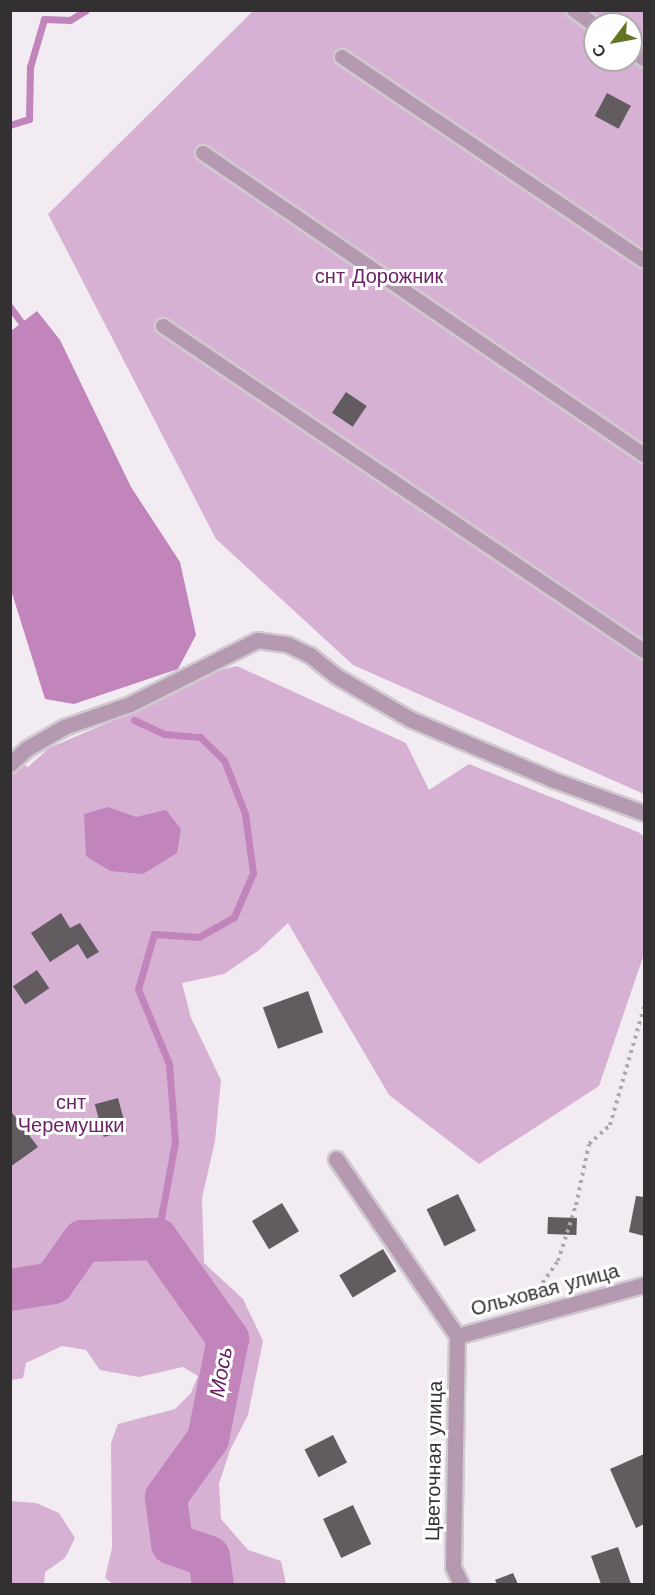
<!DOCTYPE html>
<meta charset="utf-8">
<style>
body{margin:0}
#map{position:relative;width:655px;height:1595px;overflow:hidden;background:#f2ebf1;font-family:"Work Sans",sans-serif}
div>[style]{position:absolute}
[style*='--x']{left:calc(var(--x)*1px);top:calc(var(--y)*1px);width:calc(var(--w)*1px);rotate:calc(var(--a)*1deg)}
.green>*{inset:0;background:#d7b1d3}
.water>*{inset:0;background:#c185bb}
.stream>*{height:7px;margin:-3.5px;padding:0 3.5px;transform-origin:3.5px;border-radius:3.5px;background:#c185bb}
.river>*{height:42px;margin:-21px;padding:0 21px;transform-origin:21px;border-radius:21px;background:#c185bb}
.building>*{inset:0;background:#625c61;transform-origin:0 0}
.path>*{height:4px;margin-top:-2px;transform-origin:0;background:repeating-linear-gradient(90deg,#ada7ac 0 3px,transparent 0 7.5px)}
.roads{filter:drop-shadow(2px 0 #d0c9cf) drop-shadow(-2px 0 #d0c9cf) drop-shadow(0 2px #d0c9cf) drop-shadow(0 -2px #d0c9cf)}
.service>*{height:14px;margin:-7px;padding:0 7px;transform-origin:7px;border-radius:7px;background:#b499b1}
.minor>*{height:15px;margin:-7.5px;padding:0 7.5px;transform-origin:7.5px;border-radius:7.5px;background:#b499b1}
span{translate:-50% -50%;white-space:nowrap;text-align:center;line-height:1.15;-webkit-text-stroke:6px #fff;paint-order:stroke}
.park-label{font-size:20px;color:#6b2467}
.street-label{font-size:20px;color:#333032}
.water-label{font-size:21px;color:#672063;font-style:italic}
.frame{position:absolute;inset:0;border:12px solid #333032;pointer-events:none}
.north{position:absolute;left:583px;top:12px;width:60px;height:60px;box-sizing:border-box;background:#fff;border:2px solid #adacad;border-radius:50%;rotate:238deg;font-size:16px;font-weight:700;line-height:24px;text-align:center;color:#333032}
.north::after{content:'';display:block;margin:auto;width:21px;height:27px;background:#637422;clip-path:polygon(50% 0,100% 100%,50% 72%,0 100%)}
</style>
<div id="map">
<div class="green">
<i style="clip-path:polygon(evenodd,253px 11px,644px 11px,644px 794px,353px 665px,216px 539px,48px 214px,253px 11px,595px 24px,631px 24px,631px 60px,595px 60px,595px 24px)"></i>
<i style="clip-path:polygon(237px 666px,406px 743px,429px 790px,469px 764px,640px 833px,644px 837px,644px 954px,599px 1086px,479px 1164px,389px 1095px,288px 923px,258px 951px,224px 974px,182px 983px,191px 1018px,221px 1080px,215px 1141px,202px 1198px,204px 1263px,243px 1299px,263px 1341px,248px 1415px,230px 1450px,219px 1484px,221px 1519px,248px 1550px,281px 1561px,286px 1584px,113px 1584px,105px 1578px,112px 1548px,111px 1443px,118px 1424px,175px 1409px,191px 1393px,198px 1376px,183px 1367px,139px 1377px,100px 1370px,86px 1350px,62px 1346px,26px 1363px,23px 1378px,11px 1380px,10px 758px,28px 767px,49px 748px,168px 697px,213px 672px)"></i>
<i style="clip-path:polygon(10px 1501px,36px 1503px,59px 1513px,75px 1538px,65px 1558px,45px 1572px,44px 1584px,11px 1584px)"></i>
</div>
<div class="water">
<i style="clip-path:polygon(37px 311px,60px 340px,131px 487px,180px 562px,196px 635px,178px 669px,74px 704px,45px 699px,11px 590px,11px 331px)"></i>
<i style="clip-path:polygon(108px 807px,136px 817px,166px 810px,181px 829px,177px 853px,143px 874px,110px 871px,86px 856px,84px 814px)"></i>
</div>
<div class="stream">
<i style="--x:10;--y:125;--w:20;--a:-18"></i>
<i style="--x:29;--y:119;--w:52;--a:-88.9"></i>
<i style="--x:30;--y:67;--w:50;--a:-73.7"></i>
<i style="--x:44;--y:19;--w:26;--a:2"></i>
<i style="--x:70;--y:20;--w:19;--a:-32"></i>
<i style="--x:10;--y:307;--w:26;--a:54"></i>
<i style="--x:134;--y:720;--w:33;--a:25"></i>
<i style="--x:164;--y:734;--w:36;--a:5"></i>
<i style="--x:200;--y:737;--w:33;--a:44"></i>
<i style="--x:224;--y:760;--w:58;--a:68.7"></i>
<i style="--x:245;--y:814;--w:60;--a:82.3"></i>
<i style="--x:253;--y:873;--w:48;--a:113.4"></i>
<i style="--x:234;--y:917;--w:40;--a:150.3"></i>
<i style="--x:199;--y:937;--w:45;--a:-176.2"></i>
<i style="--x:154;--y:934;--w:57;--a:106.2"></i>
<i style="--x:138;--y:989;--w:81;--a:67.5"></i>
<i style="--x:169;--y:1064;--w:78;--a:85.6"></i>
<i style="--x:175;--y:1142;--w:99;--a:100.5"></i>
</div>
<div class="river">
<i style="--x:10;--y:1290;--w:44;--a:-9.2"></i>
<i style="--x:53;--y:1283;--w:52;--a:-54.5"></i>
<i style="--x:83;--y:1241;--w:74;--a:-1.5"></i>
<i style="--x:157;--y:1239;--w:123;--a:54.6"></i>
<i style="--x:228;--y:1339;--w:102;--a:101.3"></i>
<i style="--x:208;--y:1439;--w:72;--a:125.9"></i>
<i style="--x:166;--y:1497;--w:47;--a:82.7"></i>
<i style="--x:172;--y:1544;--w:39;--a:19"></i>
<i style="--x:209;--y:1557;--w:27;--a:82"></i>
</div>
<div class="building">
<i style="left:607px;top:93px;width:27px;height:26px;rotate:28deg"></i>
<i style="left:346px;top:392px;width:25px;height:25px;rotate:34deg"></i>
<i style="clip-path:polygon(61px 913px,70px 928px,80px 923px,99px 952px,87px 959px,78px 944px,50px 962px,31px 933px)"></i>
<i style="left:37px;top:970px;width:22px;height:29px;rotate:56deg"></i>
<i style="left:308px;top:991px;width:44px;height:48px;rotate:70deg"></i>
<i style="left:118px;top:1098px;width:34px;height:24px;rotate:75deg"></i>
<i style="clip-path:polygon(10px 1110px,38px 1147px,10px 1167px)"></i>
<i style="left:458px;top:1194px;width:41px;height:35px;rotate:64deg"></i>
<i style="clip-path:polygon(636px 1196px,644px 1197px,644px 1236px,629px 1232px)"></i>
<i style="left:282px;top:1203px;width:33px;height:35px;rotate:59deg"></i>
<i style="left:548px;top:1217px;width:29px;height:17px;rotate:2deg"></i>
<i style="left:383px;top:1249px;width:26px;height:51px;rotate:59deg"></i>
<i style="left:333px;top:1435px;width:31px;height:32px;rotate:63deg"></i>
<i style="clip-path:polygon(644px 1454px,644px 1524px,636px 1528px,610px 1469px)"></i>
<i style="left:353px;top:1505px;width:43px;height:33px;rotate:65deg"></i>
<i style="clip-path:polygon(618px 1547px,631px 1584px,601px 1584px,591px 1556px)"></i>
<i style="clip-path:polygon(513px 1573px,518px 1584px,497px 1584px,495px 1580px)"></i>
</div>
<div class="path">
<i style="--x:534;--y:1295;--w:42;--a:-54.8"></i>
<i style="--x:558;--y:1261;--w:59;--a:-72.2"></i>
<i style="--x:576;--y:1205;--w:62;--a:-78"></i>
<i style="--x:589;--y:1144;--w:28;--a:-42"></i>
<i style="--x:610;--y:1125;--w:123;--a:-73.9"></i>
</div>
<div class="roads">
<div class="service">
<i style="--x:574;--y:10;--w:26;--a:36"></i>
<i style="--x:631;--y:50;--w:16;--a:35"></i>
<i style="--x:342;--y:57;--w:364;--a:34"></i>
<i style="--x:203;--y:153;--w:534;--a:34.4"></i>
<i style="--x:163;--y:326;--w:581;--a:34.05"></i>
</div>
<div class="minor">
<i style="--x:10;--y:764;--w:22;--a:-43"></i>
<i style="--x:26;--y:749;--w:44;--a:-30.1"></i>
<i style="--x:64;--y:727;--w:70;--a:-19.2"></i>
<i style="--x:130;--y:704;--w:142;--a:-26.7"></i>
<i style="--x:257;--y:640;--w:30;--a:8"></i>
<i style="--x:287;--y:644;--w:25;--a:26"></i>
<i style="--x:310;--y:655;--w:33;--a:39"></i>
<i style="--x:336;--y:676;--w:86;--a:30.2"></i>
<i style="--x:410;--y:719;--w:156;--a:23"></i>
<i style="--x:554;--y:780;--w:96;--a:20.1"></i>
<i style="--x:336;--y:1159;--w:214;--a:55.6"></i>
<i style="--x:457;--y:1336;--w:231;--a:91"></i>
<i style="--x:453;--y:1567;--w:19;--a:65"></i>
<i style="--x:457;--y:1336;--w:194;--a:-15.3"></i>
</div>
</div>
<div class="park-label">
<span style="left:379px;top:276px">снт Дорожник</span>
<span style="left:71px;top:1114px">снт<br>Черемушки</span>
</div>
<div class="street-label">
<span style="left:545px;top:1290px;rotate:-15deg">Ольховая улица</span>
<span style="left:434px;top:1461px;rotate:-89deg">Цветочная улица</span>
</div>
<div class="water-label">
<span style="left:221px;top:1372px;rotate:-80deg">Мось</span>
</div>
<div class="frame"></div>
<div class="north">С</div>
</div>
